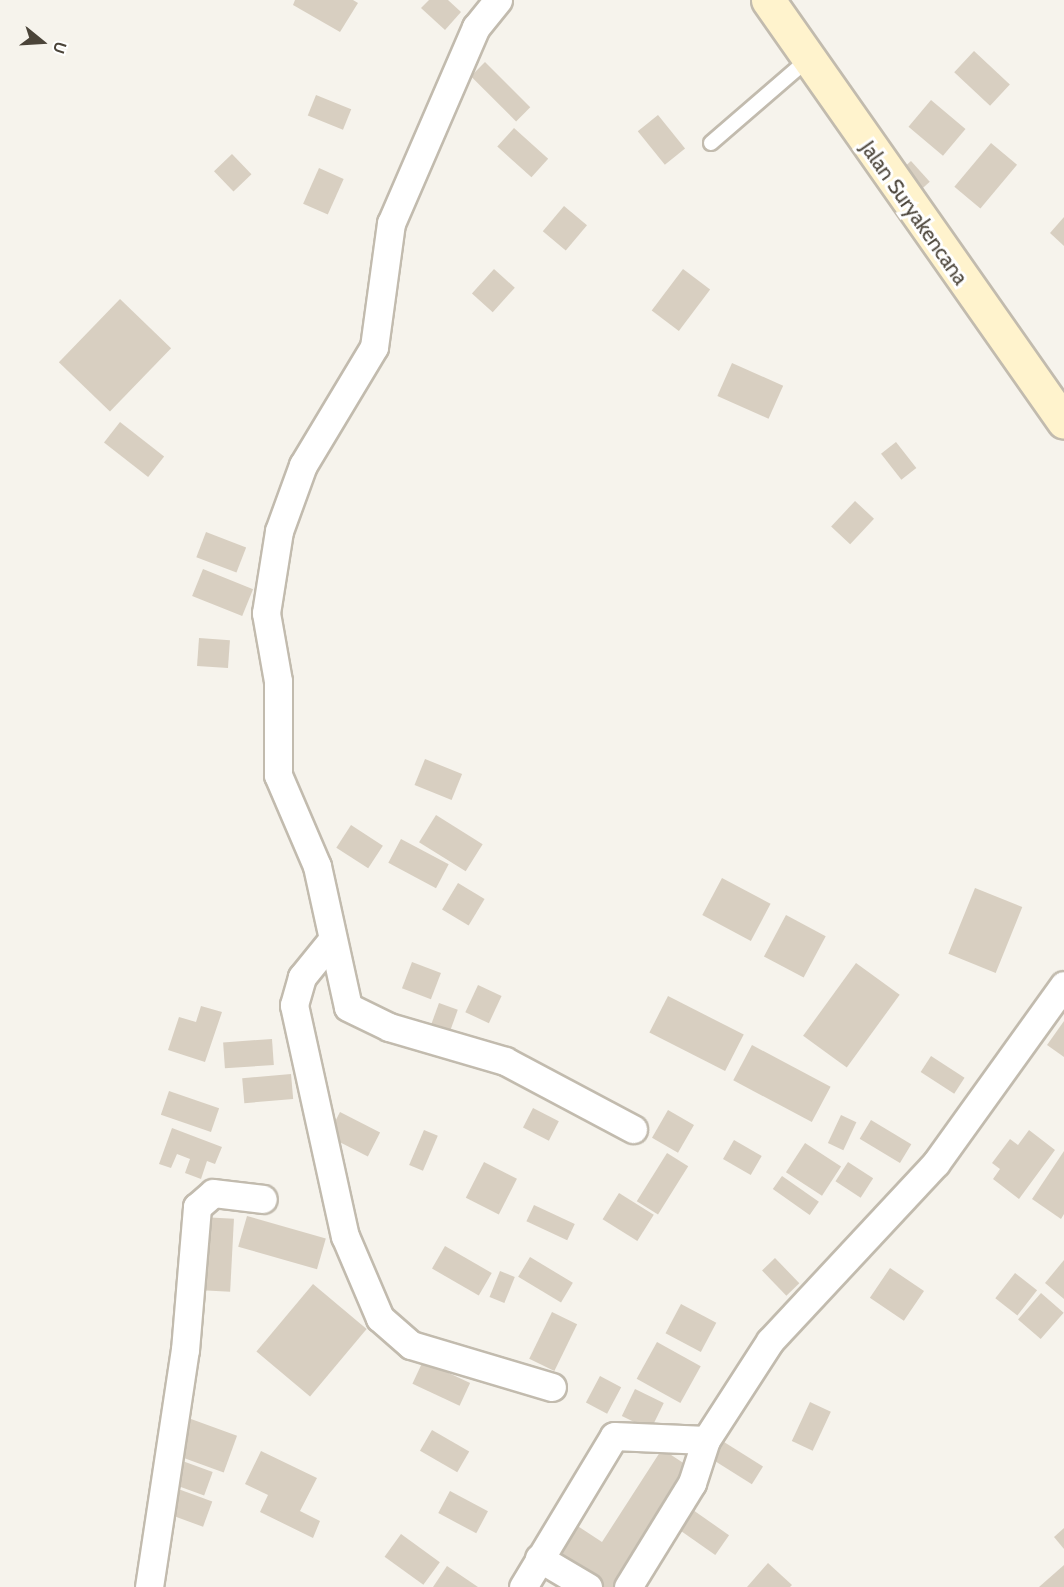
<!DOCTYPE html>
<style>
body{margin:0}
#map{position:relative;width:1064px;height:1587px;overflow:hidden;background:#f6f3ec;font-family:Cabin,sans-serif}
div>[style]{position:absolute}
[style*='--x']{left:calc(var(--x)*1px);top:calc(var(--y)*1px);width:calc(var(--w)*1px);rotate:calc(var(--a)*1deg)}
.building>*{inset:0;background:#d8cfc1;transform-origin:0 0}
.roads{filter:drop-shadow(2px 0 #c2bbae) drop-shadow(-2px 0 #c2bbae) drop-shadow(0 2px #c2bbae) drop-shadow(0 -2px #c2bbae)}
.lane>*{height:14px;margin:-7px;padding:0 7px;transform-origin:7px;border-radius:7px;background:#fff}
.street>*{height:27px;margin:-13.5px;padding:0 13.5px;transform-origin:13.5px;border-radius:13.5px;background:#fff}
.secondary>*{height:33px;margin:-16.5px;padding:0 16.5px;transform-origin:16.5px;border-radius:16.5px;background:#fff3cd}
span{translate:-50% -50%;white-space:nowrap;text-align:center;line-height:1.15;-webkit-text-stroke:6px #fff;paint-order:stroke}
.street-label{font-size:21px;color:#4b4439}
.north{position:absolute;left:12px;top:12px;width:60px;height:60px;-webkit-text-stroke:4px #fff;paint-order:stroke;rotate:108deg;font-size:16px;font-weight:700;line-height:24px;text-align:center;color:#4b4439}
.north::after{content:'';display:block;margin:auto;width:21px;height:27px;background:#4b4439;clip-path:polygon(50% 0,100% 100%,50% 72%,0 100%)}
</style>
<div id="map">
<div class="building">
<i style="clip-path:polygon(295px 0,353px 0,358px 3px,340px 32px,293px 5px)"></i>
<i style="clip-path:polygon(429px 0,448px 0,461px 12px,445px 30px,421px 8px)"></i>
<i style="left:974px;top:51px;width:49px;height:29px;rotate:43deg"></i>
<i style="left:485px;top:62px;width:64px;height:20px;rotate:45deg"></i>
<i style="left:316px;top:95px;width:38px;height:22px;rotate:22deg"></i>
<i style="left:931px;top:100px;width:45px;height:35px;rotate:40deg"></i>
<i style="left:658px;top:115px;width:43px;height:26px;rotate:51deg"></i>
<i style="left:514px;top:128px;width:46px;height:25px;rotate:42deg"></i>
<i style="left:991px;top:143px;width:34px;height:57px;rotate:40deg"></i>
<i style="left:232px;top:154px;width:28px;height:25px;rotate:46deg"></i>
<i style="left:911px;top:161px;width:28px;height:20px;rotate:48deg"></i>
<i style="left:319px;top:168px;width:27px;height:39px;rotate:24deg"></i>
<i style="left:564px;top:206px;width:30px;height:33px;rotate:40deg"></i>
<i style="clip-path:polygon(1064px 217px,1064px 246px,1050px 233px)"></i>
<i style="left:494px;top:269px;width:28px;height:33px;rotate:42deg"></i>
<i style="left:683px;top:269px;width:34px;height:52px;rotate:37deg"></i>
<i style="left:120px;top:299px;width:71px;height:88px;rotate:44deg"></i>
<i style="left:732px;top:363px;width:56px;height:36px;rotate:24deg"></i>
<i style="left:120px;top:422px;width:56px;height:26px;rotate:38deg"></i>
<i style="left:896px;top:442px;width:33px;height:19px;rotate:52deg"></i>
<i style="left:855px;top:501px;width:26px;height:35px;rotate:43deg"></i>
<i style="left:206px;top:532px;width:43px;height:27px;rotate:21deg"></i>
<i style="left:203px;top:569px;width:54px;height:29px;rotate:22deg"></i>
<i style="left:199px;top:638px;width:31px;height:28px;rotate:4deg"></i>
<i style="left:425px;top:759px;width:40px;height:28px;rotate:22deg"></i>
<i style="left:436px;top:815px;width:55px;height:32px;rotate:32deg"></i>
<i style="left:351px;top:825px;width:38px;height:27px;rotate:33deg"></i>
<i style="left:401px;top:839px;width:54px;height:27px;rotate:28deg"></i>
<i style="left:722px;top:878px;width:55px;height:42px;rotate:28deg"></i>
<i style="left:458px;top:883px;width:31px;height:31px;rotate:31deg"></i>
<i style="left:975px;top:888px;width:51px;height:71px;rotate:22deg"></i>
<i style="left:786px;top:915px;width:45px;height:47px;rotate:28deg"></i>
<i style="left:412px;top:962px;width:31px;height:28px;rotate:21deg"></i>
<i style="left:856px;top:963px;width:54px;height:90px;rotate:36deg"></i>
<i style="left:478px;top:985px;width:26px;height:30px;rotate:25deg"></i>
<i style="left:668px;top:996px;width:85px;height:41px;rotate:27deg"></i>
<i style="left:439px;top:1003px;width:20px;height:31px;rotate:20deg"></i>
<i style="clip-path:polygon(201px 1006px,222px 1012px,205px 1062px,168px 1050px,179px 1017px,196px 1022px)"></i>
<i style="clip-path:polygon(1064px 1021px,1064px 1057px,1047px 1045px)"></i>
<i style="left:272px;top:1039px;width:26px;height:49px;rotate:86deg"></i>
<i style="left:752px;top:1045px;width:89px;height:40px;rotate:28deg"></i>
<i style="left:931px;top:1056px;width:40px;height:19px;rotate:33deg"></i>
<i style="left:291px;top:1074px;width:25px;height:49px;rotate:85deg"></i>
<i style="left:169px;top:1091px;width:53px;height:25px;rotate:19deg"></i>
<i style="left:533px;top:1108px;width:29px;height:22px;rotate:27deg"></i>
<i style="left:668px;top:1110px;width:30px;height:32px;rotate:30deg"></i>
<i style="left:340px;top:1112px;width:45px;height:27px;rotate:27deg"></i>
<i style="left:841px;top:1115px;width:17px;height:31px;rotate:25deg"></i>
<i style="left:871px;top:1120px;width:47px;height:22px;rotate:31deg"></i>
<i style="clip-path:polygon(172px 1128px,222px 1147px,215px 1164px,207px 1161px,201px 1179px,185px 1173px,190px 1159px,177px 1154px,171px 1168px,159px 1164px)"></i>
<i style="left:424px;top:1130px;width:15px;height:38px;rotate:23deg"></i>
<i style="clip-path:polygon(1029px 1130px,1055px 1150px,1019px 1199px,993px 1179px,1000px 1169px,992px 1163px,1010px 1139px,1018px 1145px)"></i>
<i style="left:734px;top:1140px;width:32px;height:22px;rotate:30deg"></i>
<i style="left:805px;top:1143px;width:43px;height:35px;rotate:33deg"></i>
<i style="clip-path:polygon(1064px 1151px,1064px 1214px,1061px 1219px,1032px 1199px)"></i>
<i style="left:667px;top:1153px;width:25px;height:57px;rotate:32deg"></i>
<i style="left:484px;top:1162px;width:37px;height:40px;rotate:27deg"></i>
<i style="left:848px;top:1162px;width:30px;height:23px;rotate:33deg"></i>
<i style="left:782px;top:1176px;width:45px;height:16px;rotate:35deg"></i>
<i style="left:619px;top:1193px;width:41px;height:31px;rotate:32deg"></i>
<i style="left:534px;top:1205px;width:45px;height:18px;rotate:25deg"></i>
<i style="left:247px;top:1216px;width:82px;height:32px;rotate:16deg"></i>
<i style="left:201px;top:1217px;width:33px;height:73px;rotate:3deg"></i>
<i style="left:445px;top:1246px;width:54px;height:26px;rotate:30deg"></i>
<i style="left:530px;top:1257px;width:50px;height:23px;rotate:31deg"></i>
<i style="left:775px;top:1258px;width:35px;height:18px;rotate:46deg"></i>
<i style="clip-path:polygon(1064px 1260px,1064px 1299px,1045px 1283px)"></i>
<i style="left:890px;top:1268px;width:41px;height:36px;rotate:34deg"></i>
<i style="left:500px;top:1271px;width:16px;height:28px;rotate:22deg"></i>
<i style="left:1015px;top:1273px;width:28px;height:32px;rotate:38deg"></i>
<i style="left:313px;top:1284px;width:70px;height:88px;rotate:40deg"></i>
<i style="left:1041px;top:1293px;width:30px;height:35px;rotate:41deg"></i>
<i style="left:681px;top:1304px;width:40px;height:33px;rotate:28deg"></i>
<i style="left:552px;top:1312px;width:28px;height:52px;rotate:26deg"></i>
<i style="left:657px;top:1342px;width:50px;height:42px;rotate:29deg"></i>
<i style="left:423px;top:1361px;width:52px;height:25px;rotate:25deg"></i>
<i style="left:600px;top:1376px;width:24px;height:30px;rotate:28deg"></i>
<i style="left:635px;top:1389px;width:32px;height:30px;rotate:26deg"></i>
<i style="left:810px;top:1402px;width:23px;height:43px;rotate:25deg"></i>
<i style="left:191px;top:1419px;width:49px;height:39px;rotate:20deg"></i>
<i style="left:432px;top:1430px;width:43px;height:24px;rotate:30deg"></i>
<i style="left:724px;top:1442px;width:46px;height:21px;rotate:32deg"></i>
<i style="clip-path:polygon(662px 1449px,691px 1468px,615px 1587px,600px 1587px,549px 1553px,570px 1521px,602px 1542px)"></i>
<i style="clip-path:polygon(261px 1451px,317px 1478px,300px 1511px,320px 1521px,313px 1538px,260px 1512px,268px 1495px,245px 1484px)"></i>
<i style="left:177px;top:1459px;width:38px;height:25px;rotate:20deg"></i>
<i style="left:170px;top:1486px;width:45px;height:27px;rotate:20deg"></i>
<i style="left:450px;top:1491px;width:43px;height:25px;rotate:28deg"></i>
<i style="left:693px;top:1510px;width:44px;height:24px;rotate:35deg"></i>
<i style="clip-path:polygon(1064px 1528px,1064px 1549px,1054px 1537px)"></i>
<i style="left:401px;top:1534px;width:48px;height:28px;rotate:36deg"></i>
<i style="clip-path:polygon(768px 1563px,792px 1585px,790px 1587px,747px 1587px)"></i>
<i style="clip-path:polygon(1064px 1565px,1064px 1587px,1039px 1587px)"></i>
<i style="clip-path:polygon(447px 1566px,478px 1587px,433px 1587px)"></i>
</div>
<div class="roads">
<div class="lane">
<i style="--x:711;--y:143;--w:127;--a:-40.8"></i>
</div>
<div class="street">
<i style="--x:498;--y:0;--w:35;--a:129"></i>
<i style="--x:476;--y:27;--w:214;--a:113.4"></i>
<i style="--x:391;--y:223;--w:125;--a:97.8"></i>
<i style="--x:374;--y:347;--w:138;--a:121"></i>
<i style="--x:303;--y:465;--w:70;--a:110"></i>
<i style="--x:279;--y:531;--w:83;--a:99"></i>
<i style="--x:266;--y:613;--w:69;--a:80"></i>
<i style="--x:278;--y:681;--w:94;--a:90"></i>
<i style="--x:278;--y:775;--w:99;--a:66.8"></i>
<i style="--x:317;--y:866;--w:144;--a:77.6"></i>
<i style="--x:348;--y:1007;--w:46;--a:26"></i>
<i style="--x:389;--y:1027;--w:121;--a:16.3"></i>
<i style="--x:505;--y:1061;--w:145;--a:28"></i>
<i style="--x:332;--y:940;--w:48;--a:129"></i>
<i style="--x:302;--y:977;--w:29;--a:106"></i>
<i style="--x:294;--y:1005;--w:237;--a:77.6"></i>
<i style="--x:345;--y:1236;--w:89;--a:66.9"></i>
<i style="--x:380;--y:1318;--w:41;--a:41.1"></i>
<i style="--x:411;--y:1345;--w:147;--a:16.6"></i>
<i style="--x:539;--y:1558;--w:57;--a:30.6"></i>
<i style="--x:149;--y:1587;--w:240;--a:-81.4"></i>
<i style="--x:185;--y:1350;--w:144;--a:-85.2"></i>
<i style="--x:197;--y:1207;--w:21;--a:-41"></i>
<i style="--x:213;--y:1193;--w:50;--a:6.8"></i>
<i style="--x:523;--y:1587;--w:176;--a:-58.9"></i>
<i style="--x:614;--y:1436;--w:92;--a:2.5"></i>
<i style="--x:706;--y:1440;--w:118;--a:-57.1"></i>
<i style="--x:770;--y:1341;--w:243;--a:-47"></i>
<i style="--x:936;--y:1163;--w:219;--a:-54.3"></i>
<i style="--x:628;--y:1587;--w:122;--a:-58.4"></i>
<i style="--x:692;--y:1483;--w:45;--a:-72"></i>
</div>
<div class="secondary">
<i style="--x:768;--y:0;--w:515;--a:54.95"></i>
</div>
</div>
<div class="street-label">
<span style="left:914px;top:213px;rotate:55deg">Jalan Suryakencana</span>
</div>
<div class="north">U</div>
</div>
